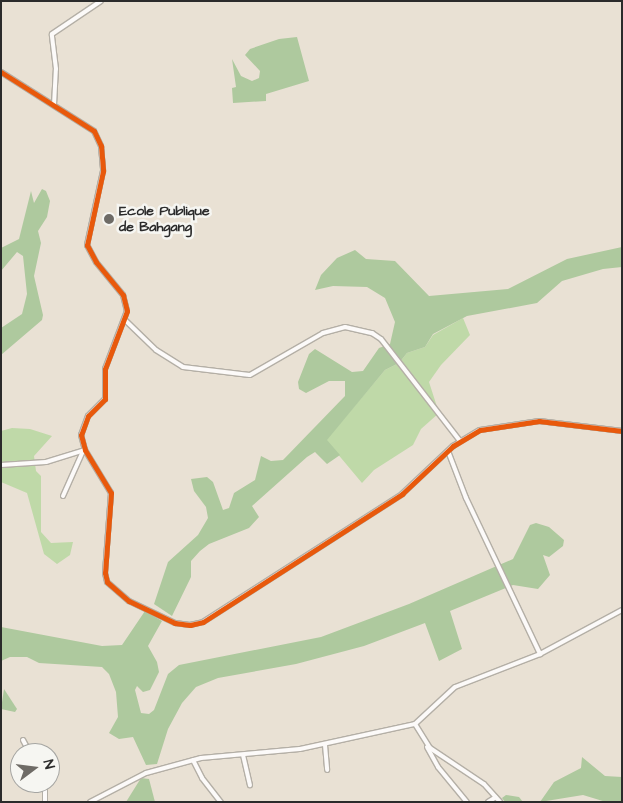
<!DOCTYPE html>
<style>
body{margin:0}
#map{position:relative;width:623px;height:803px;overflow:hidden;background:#e9e1d4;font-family:"Architects Daughter",sans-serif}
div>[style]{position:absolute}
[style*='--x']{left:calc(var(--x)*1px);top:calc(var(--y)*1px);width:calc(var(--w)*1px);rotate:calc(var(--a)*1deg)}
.green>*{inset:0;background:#bfd9a8}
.forest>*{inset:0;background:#aec99e}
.roads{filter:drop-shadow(1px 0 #b4afa6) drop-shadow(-1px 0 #b4afa6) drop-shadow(0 1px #b4afa6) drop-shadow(0 -1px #b4afa6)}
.street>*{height:4px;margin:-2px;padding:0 2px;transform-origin:2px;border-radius:2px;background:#fcfaf9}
.cycleway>*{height:5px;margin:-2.5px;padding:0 2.5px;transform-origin:2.5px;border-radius:2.5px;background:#e8590c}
.dots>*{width:14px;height:14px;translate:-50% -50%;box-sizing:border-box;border:2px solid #f6f6f2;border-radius:50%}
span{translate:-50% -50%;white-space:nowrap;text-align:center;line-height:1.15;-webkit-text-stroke:5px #f6f6f2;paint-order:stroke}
.poi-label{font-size:14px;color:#2b2b2b;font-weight:700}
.left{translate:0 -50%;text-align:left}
.frame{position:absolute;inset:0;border:2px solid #2b2b2b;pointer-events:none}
.north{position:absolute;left:10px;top:743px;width:50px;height:50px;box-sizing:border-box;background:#f6f6f2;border:1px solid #a5a5a2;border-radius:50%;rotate:75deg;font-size:14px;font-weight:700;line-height:20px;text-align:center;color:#2b2b2b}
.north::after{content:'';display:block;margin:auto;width:18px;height:22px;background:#6e6b66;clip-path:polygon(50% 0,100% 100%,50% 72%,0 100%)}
</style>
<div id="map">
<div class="green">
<i style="clip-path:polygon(463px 318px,470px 335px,441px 365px,429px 382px,439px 413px,421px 429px,413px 445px,374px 470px,362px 483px,326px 440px,385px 370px,399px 363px,407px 353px,425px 347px,433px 335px)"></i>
<i style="clip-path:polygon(12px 428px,30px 429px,52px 436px,34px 456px,36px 471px,41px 476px,41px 532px,51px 543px,73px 542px,70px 555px,57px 564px,44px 554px,27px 493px,1px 482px,1px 431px)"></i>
</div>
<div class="forest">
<i style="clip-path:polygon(297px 37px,309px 81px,266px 94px,266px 101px,233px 103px,232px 88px,236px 87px,232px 59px,241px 76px,252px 81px,259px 78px,260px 71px,245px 55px,250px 49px,279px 39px)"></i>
<i style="clip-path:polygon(42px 189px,46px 191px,50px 201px,47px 217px,38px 231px,41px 243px,34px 276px,43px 315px,42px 320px,1px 355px,1px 328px,22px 314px,27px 294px,23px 256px,17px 252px,1px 271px,1px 248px,19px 239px,31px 191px,34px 203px)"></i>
<i style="clip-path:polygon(622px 247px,622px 267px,603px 269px,562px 281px,537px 303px,467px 316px,433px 334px,425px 347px,407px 353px,399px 363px,385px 370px,327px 440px,340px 455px,327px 464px,315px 452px,307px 457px,252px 506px,259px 517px,249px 528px,209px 544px,200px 551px,191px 561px,191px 577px,172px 616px,154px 604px,168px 562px,198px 535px,208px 518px,206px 507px,194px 491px,191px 479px,207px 477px,213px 482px,223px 510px,229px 508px,234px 493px,255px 480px,261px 456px,271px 461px,283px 460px,345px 396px,345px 381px,329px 381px,306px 393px,299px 389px,298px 382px,309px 354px,315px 349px,352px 372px,363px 371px,379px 348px,390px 344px,395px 322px,385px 298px,367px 287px,333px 286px,315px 290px,321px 275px,337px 258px,355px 250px,366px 259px,395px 261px,429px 296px,508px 289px,567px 259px)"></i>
<i style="clip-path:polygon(536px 523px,549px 527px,564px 540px,563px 546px,549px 557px,543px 555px,550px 575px,538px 589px,513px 585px,450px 611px,462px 649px,439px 661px,425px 623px,364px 646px,296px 664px,218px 678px,196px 687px,182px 703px,168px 729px,157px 764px,146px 765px,133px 737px,119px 739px,109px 733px,118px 717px,116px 692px,109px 674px,102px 667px,39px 663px,27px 657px,10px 657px,1px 661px,1px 627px,102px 646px,122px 645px,145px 611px,162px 621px,148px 646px,157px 662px,159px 672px,150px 690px,143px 692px,137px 686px,135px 690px,141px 713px,149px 714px,154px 710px,168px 674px,179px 665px,321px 637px,409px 604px,513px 559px,530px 525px)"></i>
<i style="clip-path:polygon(4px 689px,17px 709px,15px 712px,1px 709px)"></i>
<i style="clip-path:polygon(582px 757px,605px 776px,622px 777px,622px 802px,606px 802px,583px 795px,540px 802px,554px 782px,581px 768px)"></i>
<i style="clip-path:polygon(141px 778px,149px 779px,155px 802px,126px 802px)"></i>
<i style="clip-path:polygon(506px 795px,519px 797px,523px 802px,505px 802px,502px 798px)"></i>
</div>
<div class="roads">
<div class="street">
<i style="--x:1;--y:72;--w:110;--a:32.4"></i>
<i style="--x:94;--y:131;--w:17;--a:65"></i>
<i style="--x:101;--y:146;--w:25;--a:85"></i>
<i style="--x:103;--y:171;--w:76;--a:102.2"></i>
<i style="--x:87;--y:245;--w:19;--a:62"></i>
<i style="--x:96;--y:262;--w:43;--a:50.7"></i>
<i style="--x:123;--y:295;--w:16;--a:76"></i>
<i style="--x:127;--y:311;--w:62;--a:110.8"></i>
<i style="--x:105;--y:369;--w:30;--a:90"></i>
<i style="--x:105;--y:399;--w:24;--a:135"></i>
<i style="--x:88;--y:416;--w:20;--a:110"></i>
<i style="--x:81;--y:435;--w:16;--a:75"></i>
<i style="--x:85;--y:450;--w:50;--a:58.8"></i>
<i style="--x:111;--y:493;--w:80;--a:94.3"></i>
<i style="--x:105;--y:573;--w:9;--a:77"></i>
<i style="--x:107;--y:582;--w:29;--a:41"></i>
<i style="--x:129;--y:601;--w:51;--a:25.6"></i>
<i style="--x:175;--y:623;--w:15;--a:8"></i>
<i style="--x:190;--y:625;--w:13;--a:-13"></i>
<i style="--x:203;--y:622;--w:237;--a:-32.7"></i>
<i style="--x:402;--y:494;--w:70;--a:-43.3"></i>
<i style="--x:453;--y:446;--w:31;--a:-31"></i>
<i style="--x:480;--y:430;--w:60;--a:-8.7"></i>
<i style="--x:539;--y:421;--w:84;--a:6.9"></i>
<i style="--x:54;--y:105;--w:36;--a:-87"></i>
<i style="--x:56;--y:69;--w:35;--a:-97"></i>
<i style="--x:52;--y:34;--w:59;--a:-34"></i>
<i style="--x:125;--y:320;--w:43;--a:44.1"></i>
<i style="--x:156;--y:350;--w:32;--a:32"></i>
<i style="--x:183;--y:367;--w:67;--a:6.8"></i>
<i style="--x:250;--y:375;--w:84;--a:-29.9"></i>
<i style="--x:323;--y:333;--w:23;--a:-15"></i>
<i style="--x:345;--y:327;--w:28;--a:13"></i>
<i style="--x:372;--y:333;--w:11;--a:34"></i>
<i style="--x:381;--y:339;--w:129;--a:52.2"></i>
<i style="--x:448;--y:451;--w:50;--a:69"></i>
<i style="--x:466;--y:498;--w:173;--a:64.6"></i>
<i style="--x:1;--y:465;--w:45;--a:-3.8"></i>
<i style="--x:46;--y:462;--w:41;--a:-17.1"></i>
<i style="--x:63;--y:496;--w:49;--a:-66"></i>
<i style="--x:415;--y:724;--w:28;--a:58"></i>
<i style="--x:430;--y:748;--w:65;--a:33.7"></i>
<i style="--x:484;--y:784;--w:24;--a:48"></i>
<i style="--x:23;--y:740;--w:15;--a:62"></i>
<i style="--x:325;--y:745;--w:25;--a:85"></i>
<i style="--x:427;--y:747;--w:23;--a:61"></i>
<i style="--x:438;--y:767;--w:45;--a:50.4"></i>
<i style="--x:243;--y:755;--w:31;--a:77"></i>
<i style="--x:193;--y:760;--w:20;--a:63"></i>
<i style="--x:202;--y:778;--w:31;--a:52"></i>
<i style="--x:45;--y:802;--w:19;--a:-90"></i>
<i style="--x:90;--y:802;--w:63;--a:-27.4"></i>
<i style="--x:146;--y:773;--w:57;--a:-15.3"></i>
<i style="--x:201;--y:758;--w:99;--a:-5.2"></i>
<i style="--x:300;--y:749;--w:118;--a:-12.3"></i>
<i style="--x:415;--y:724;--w:54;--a:-42.8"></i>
<i style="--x:455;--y:687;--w:91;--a:-21.2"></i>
<i style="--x:540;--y:654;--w:93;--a:-28.2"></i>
<i style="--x:488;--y:802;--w:9;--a:-32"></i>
</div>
</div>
<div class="cycleway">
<i style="--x:1;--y:72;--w:110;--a:32.4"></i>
<i style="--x:94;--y:131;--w:17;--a:65"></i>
<i style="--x:101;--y:146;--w:25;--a:85"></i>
<i style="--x:103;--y:171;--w:76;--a:102.2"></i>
<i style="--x:87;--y:245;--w:19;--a:62"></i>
<i style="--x:96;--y:262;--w:43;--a:50.7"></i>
<i style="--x:123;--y:295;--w:16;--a:76"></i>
<i style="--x:127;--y:311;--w:62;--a:110.8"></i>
<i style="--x:105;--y:369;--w:30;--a:90"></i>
<i style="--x:105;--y:399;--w:24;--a:135"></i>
<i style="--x:88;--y:416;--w:20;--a:110"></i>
<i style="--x:81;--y:435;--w:16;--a:75"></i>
<i style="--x:85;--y:450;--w:50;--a:58.8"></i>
<i style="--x:111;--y:493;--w:80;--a:94.3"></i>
<i style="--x:105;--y:573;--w:9;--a:77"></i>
<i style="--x:107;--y:582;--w:29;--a:41"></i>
<i style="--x:129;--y:601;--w:51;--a:25.6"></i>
<i style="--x:175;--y:623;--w:15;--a:8"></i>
<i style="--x:190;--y:625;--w:13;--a:-13"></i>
<i style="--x:203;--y:622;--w:237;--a:-32.7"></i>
<i style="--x:402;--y:494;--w:70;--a:-43.3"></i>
<i style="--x:453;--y:446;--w:31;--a:-31"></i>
<i style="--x:480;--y:430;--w:60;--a:-8.7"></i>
<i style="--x:539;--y:421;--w:84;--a:6.9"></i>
</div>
<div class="dots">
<i style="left:109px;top:219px;background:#6e6b66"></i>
</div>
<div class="poi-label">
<span class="left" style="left:119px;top:219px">Ecole Publique<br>de Bahgang</span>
</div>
<div class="frame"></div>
<div class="north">N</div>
</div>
